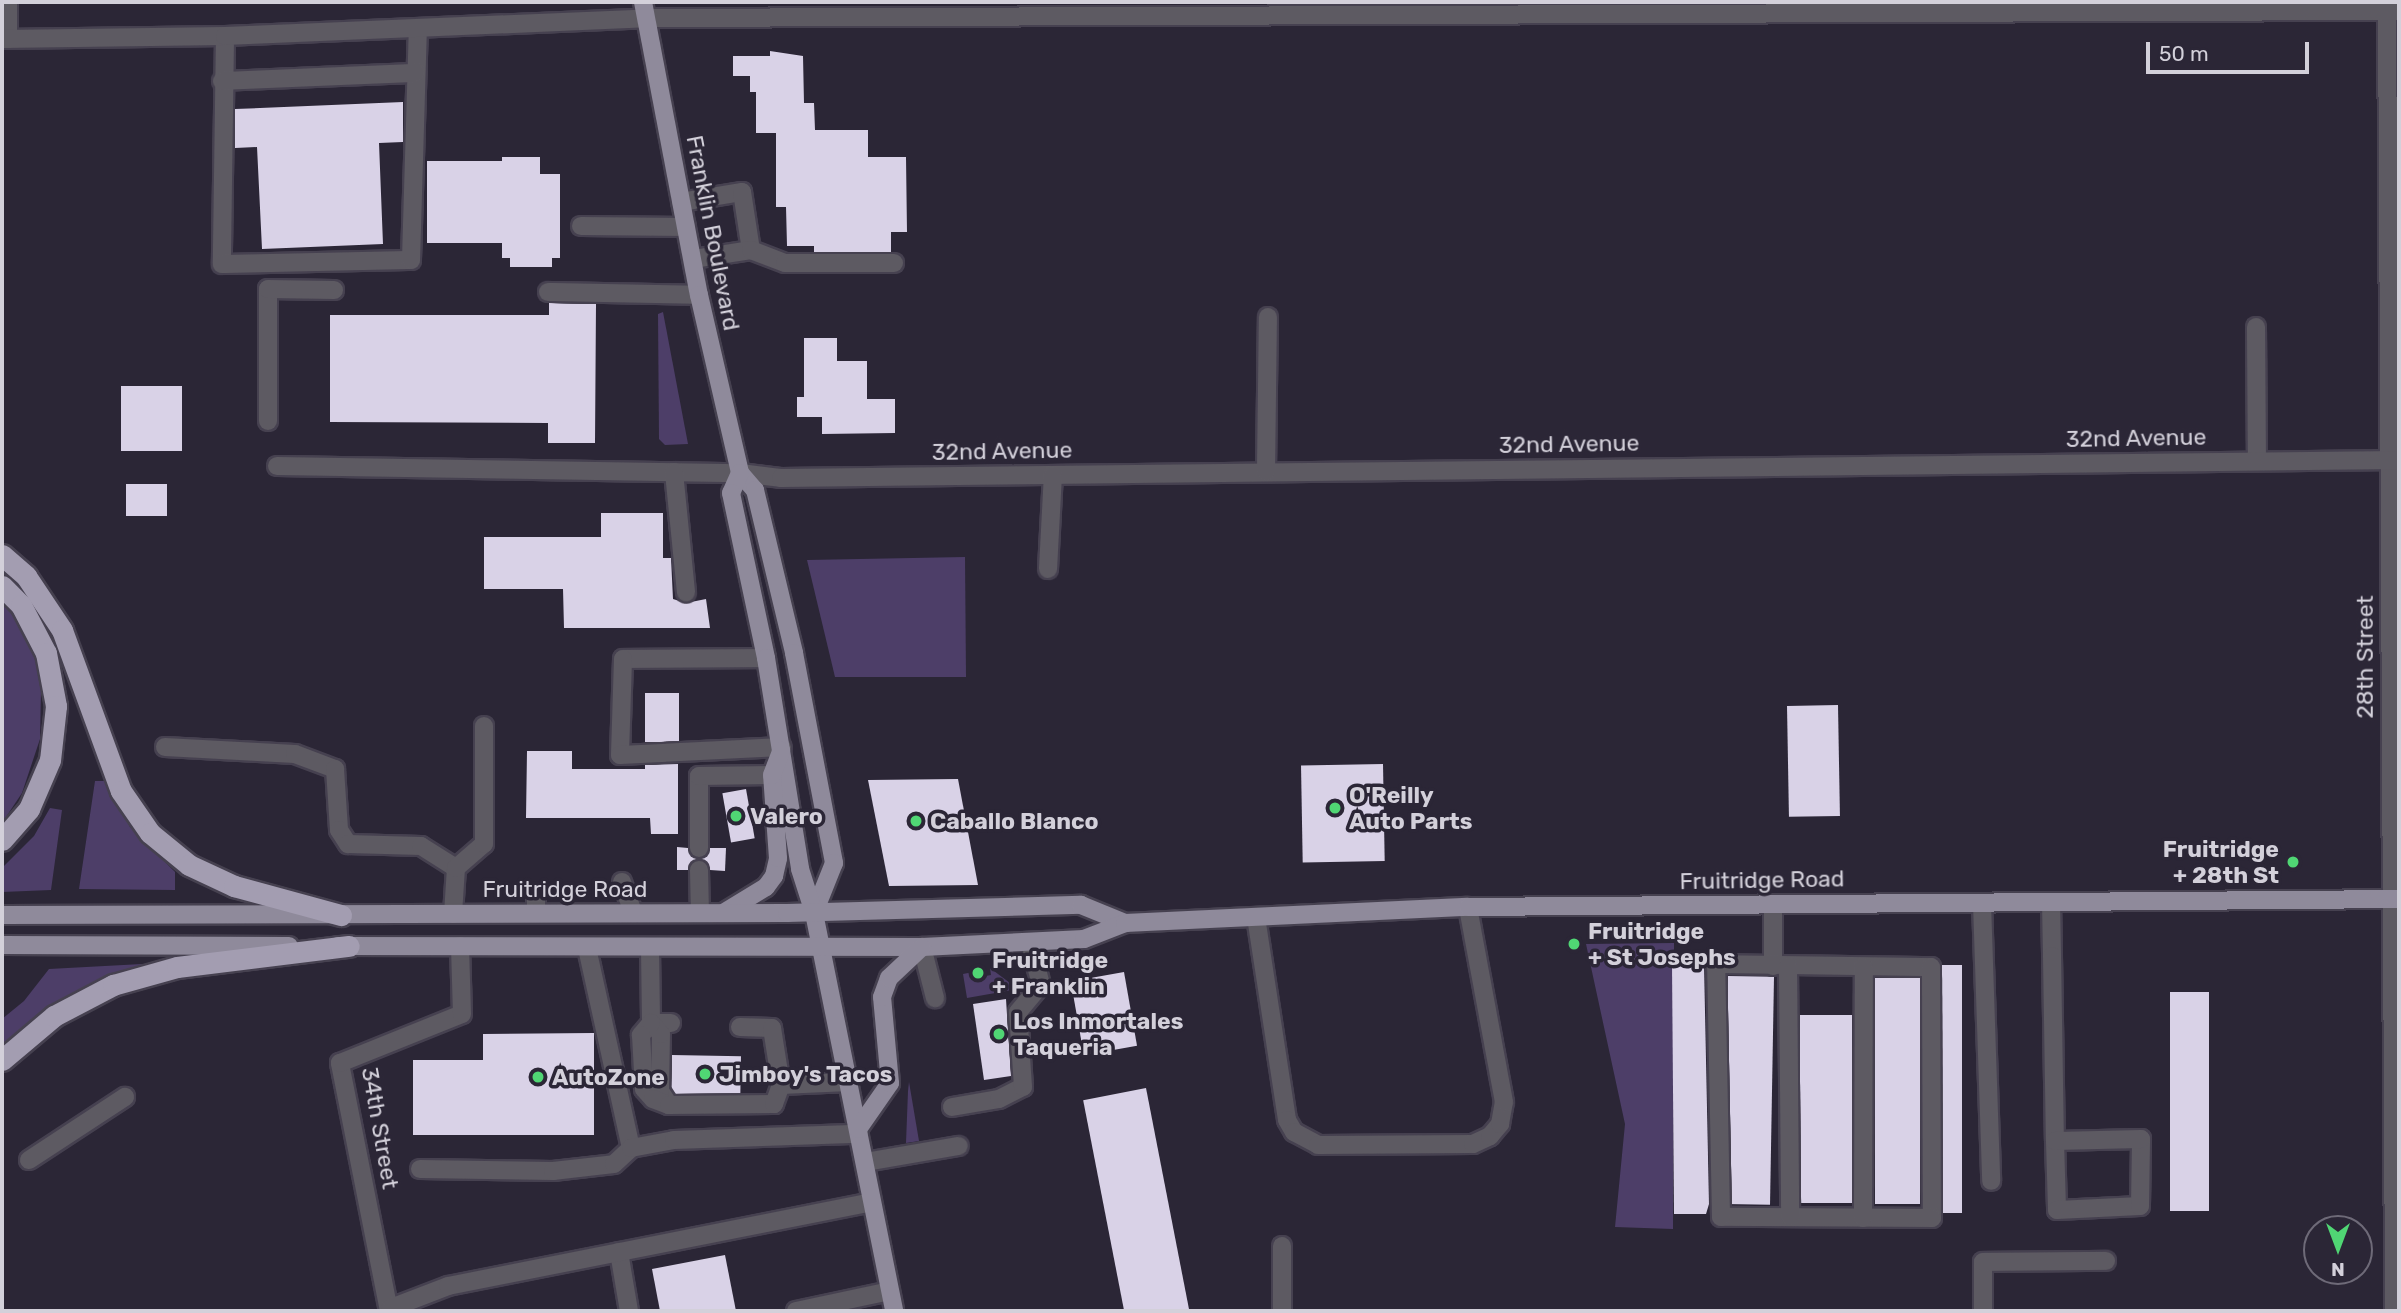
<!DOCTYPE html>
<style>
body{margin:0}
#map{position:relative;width:2401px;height:1313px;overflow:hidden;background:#2b2636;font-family:Rubik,sans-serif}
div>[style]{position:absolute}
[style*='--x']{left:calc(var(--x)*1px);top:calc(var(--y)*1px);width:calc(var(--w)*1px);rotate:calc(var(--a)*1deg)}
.green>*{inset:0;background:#4d3e68}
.building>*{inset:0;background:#d9d2e7;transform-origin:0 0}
.roads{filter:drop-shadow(2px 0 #464150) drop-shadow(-2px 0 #464150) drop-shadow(0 2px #464150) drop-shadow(0 -2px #464150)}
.minor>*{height:18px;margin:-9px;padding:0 9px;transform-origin:9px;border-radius:9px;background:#5d5a62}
.major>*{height:18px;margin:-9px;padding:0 9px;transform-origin:9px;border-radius:9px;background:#8f8a9b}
.highway>*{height:21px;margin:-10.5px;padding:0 10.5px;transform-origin:10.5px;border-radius:10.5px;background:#a39db1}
.dots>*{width:19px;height:19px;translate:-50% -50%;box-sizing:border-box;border:4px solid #2b2636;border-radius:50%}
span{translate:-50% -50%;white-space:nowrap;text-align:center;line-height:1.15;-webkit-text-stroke:7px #2b2636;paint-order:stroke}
.street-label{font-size:23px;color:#d3d0da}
.poi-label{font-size:23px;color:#d3d0da;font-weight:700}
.left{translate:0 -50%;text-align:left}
.right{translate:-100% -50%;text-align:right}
.frame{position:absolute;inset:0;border:4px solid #d3d0da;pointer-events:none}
.north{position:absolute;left:2303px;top:1215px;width:70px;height:70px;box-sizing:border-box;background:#2b2636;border:2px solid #6e6a78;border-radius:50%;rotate:180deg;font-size:19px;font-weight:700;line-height:28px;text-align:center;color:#d3d0da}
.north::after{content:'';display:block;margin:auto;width:24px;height:32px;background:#50d674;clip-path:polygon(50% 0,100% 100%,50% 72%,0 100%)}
.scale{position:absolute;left:2146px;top:42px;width:163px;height:32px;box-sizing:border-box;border:4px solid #d3d0da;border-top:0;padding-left:9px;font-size:21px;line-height:24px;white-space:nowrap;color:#d3d0da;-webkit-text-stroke:5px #2b2636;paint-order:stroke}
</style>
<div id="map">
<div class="green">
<i style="clip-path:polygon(663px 312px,688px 444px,665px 445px,659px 439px,658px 314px)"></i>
<i style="clip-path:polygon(965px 557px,966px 677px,835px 677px,807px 560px)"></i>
<i style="clip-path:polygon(2px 598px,36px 654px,41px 690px,40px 739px,22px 793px,2px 823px)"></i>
<i style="clip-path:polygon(95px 781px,105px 781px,130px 827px,175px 872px,175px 890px,79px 889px)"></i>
<i style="clip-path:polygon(50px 808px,62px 810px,51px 890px,2px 892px,2px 868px,34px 836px)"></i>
<i style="clip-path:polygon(1674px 943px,1673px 1229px,1615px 1227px,1625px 1124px,1586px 944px)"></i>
<i style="clip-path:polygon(142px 964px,143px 968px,2px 1051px,2px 1019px,24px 1001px,49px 969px)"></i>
<i style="clip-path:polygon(990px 968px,1018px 989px,967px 998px,963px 974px,973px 972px,974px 978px,991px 975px)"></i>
<i style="clip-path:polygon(909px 1082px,919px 1141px,906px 1143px,908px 1091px)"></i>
</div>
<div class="building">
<i style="clip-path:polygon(770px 51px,803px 56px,804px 103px,814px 103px,815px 130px,868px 130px,868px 157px,906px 157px,907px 232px,891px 232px,891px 252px,814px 252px,814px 246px,787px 246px,786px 207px,776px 207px,776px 133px,756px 133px,756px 92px,750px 92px,750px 76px,733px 76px,733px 56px,770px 56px)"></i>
<i style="clip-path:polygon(403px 102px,403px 142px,379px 143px,383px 244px,262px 249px,257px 147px,235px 148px,235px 109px)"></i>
<i style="clip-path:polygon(502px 157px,540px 157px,540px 174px,560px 174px,560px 258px,552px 258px,552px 267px,510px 267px,510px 258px,502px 258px,502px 243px,427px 243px,427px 161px,502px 161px)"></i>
<i style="clip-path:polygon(549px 303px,596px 304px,595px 443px,548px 443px,548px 423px,330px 422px,330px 315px,549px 315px)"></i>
<i style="clip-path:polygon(804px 338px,837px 338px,837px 361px,867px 361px,867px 399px,895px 399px,895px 433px,822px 434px,822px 417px,797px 417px,797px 397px,804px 397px)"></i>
<i style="left:121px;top:386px;width:61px;height:65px"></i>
<i style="left:126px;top:484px;width:41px;height:32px"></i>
<i style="clip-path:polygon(601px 513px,663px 513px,663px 558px,671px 558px,673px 599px,686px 603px,706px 599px,710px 628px,564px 628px,563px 589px,484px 589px,484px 537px,601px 537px)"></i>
<i style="left:645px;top:693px;width:34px;height:49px"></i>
<i style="left:1838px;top:705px;width:111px;height:51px;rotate:89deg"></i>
<i style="clip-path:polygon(527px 751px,572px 751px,572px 769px,645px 769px,645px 765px,678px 764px,678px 834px,651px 834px,650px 818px,526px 818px)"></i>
<i style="left:1383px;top:764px;width:97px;height:82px;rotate:89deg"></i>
<i style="clip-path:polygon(958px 779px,978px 885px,889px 886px,868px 780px)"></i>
<i style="left:746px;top:789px;width:50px;height:24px;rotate:80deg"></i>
<i style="clip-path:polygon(677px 847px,688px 848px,697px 859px,688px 870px,677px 870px)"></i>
<i style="clip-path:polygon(710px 848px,726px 848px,725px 871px,710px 870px,701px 859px)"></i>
<i style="clip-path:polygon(1704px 964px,1709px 1204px,1706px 1214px,1674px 1214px,1672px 965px)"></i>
<i style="left:1942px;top:965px;width:20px;height:248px"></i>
<i style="left:1124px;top:972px;width:75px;height:54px;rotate:80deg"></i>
<i style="left:1728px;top:976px;width:46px;height:228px;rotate:1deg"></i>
<i style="left:1875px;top:978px;width:45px;height:226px"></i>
<i style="left:2170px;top:992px;width:39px;height:219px"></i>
<i style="clip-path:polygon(1006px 999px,1011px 1076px,984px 1080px,973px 1004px)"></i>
<i style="left:1800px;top:1015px;width:52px;height:188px"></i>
<i style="clip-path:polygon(594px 1033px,594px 1135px,413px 1135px,413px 1060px,483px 1060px,483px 1034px)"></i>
<i style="left:672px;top:1055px;width:69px;height:39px;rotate:1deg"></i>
<i style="left:1146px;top:1088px;width:227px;height:64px;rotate:79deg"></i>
<i style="clip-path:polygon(725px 1255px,736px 1311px,660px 1311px,652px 1269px)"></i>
</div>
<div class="roads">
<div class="minor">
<i style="--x:8;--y:2;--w:37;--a:90"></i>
<i style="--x:2387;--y:2;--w:1309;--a:89.69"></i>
<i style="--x:225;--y:36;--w:228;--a:90.8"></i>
<i style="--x:222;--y:264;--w:189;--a:-1.2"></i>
<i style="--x:411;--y:260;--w:231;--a:-88.3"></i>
<i style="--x:2;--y:39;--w:223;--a:-0.8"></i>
<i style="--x:225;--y:36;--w:421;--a:-2.4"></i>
<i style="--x:646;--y:18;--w:1753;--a:-0.23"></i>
<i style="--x:222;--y:81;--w:194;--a:-2.4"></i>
<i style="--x:681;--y:202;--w:62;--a:-9.3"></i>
<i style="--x:742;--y:192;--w:59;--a:81.2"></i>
<i style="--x:751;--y:250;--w:59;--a:171.2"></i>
<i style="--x:581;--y:226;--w:105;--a:0.5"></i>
<i style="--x:751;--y:250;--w:36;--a:21"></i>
<i style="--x:785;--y:263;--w:109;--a:0"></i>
<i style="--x:548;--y:292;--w:151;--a:1.1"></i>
<i style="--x:2256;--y:327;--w:134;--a:89.6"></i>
<i style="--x:268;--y:421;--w:132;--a:-90"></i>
<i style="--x:268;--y:289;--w:66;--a:0.9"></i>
<i style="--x:277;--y:466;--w:463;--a:0.9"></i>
<i style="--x:740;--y:473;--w:41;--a:7"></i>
<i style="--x:781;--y:478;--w:1618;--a:-0.64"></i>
<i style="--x:674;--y:472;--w:121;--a:84.3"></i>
<i style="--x:1266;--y:472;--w:155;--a:-89.3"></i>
<i style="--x:1048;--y:569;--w:94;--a:-87"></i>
<i style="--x:766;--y:658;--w:143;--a:179.6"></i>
<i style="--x:623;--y:659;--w:96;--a:91.8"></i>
<i style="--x:620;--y:755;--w:162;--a:-2.8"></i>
<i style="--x:165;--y:747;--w:130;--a:3.1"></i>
<i style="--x:295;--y:754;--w:43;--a:20.6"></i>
<i style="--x:335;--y:769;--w:61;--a:86.2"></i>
<i style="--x:339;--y:830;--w:17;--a:57"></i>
<i style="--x:348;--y:844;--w:73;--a:1.6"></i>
<i style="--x:421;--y:846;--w:41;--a:32.2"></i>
<i style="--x:699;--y:848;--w:72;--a:-90"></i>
<i style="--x:699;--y:776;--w:73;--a:-0.8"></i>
<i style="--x:699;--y:870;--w:43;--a:88.7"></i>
<i style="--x:622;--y:882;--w:32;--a:70"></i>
<i style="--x:2051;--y:902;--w:54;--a:88.9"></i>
<i style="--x:2052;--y:956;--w:185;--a:89.1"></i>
<i style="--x:2055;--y:1141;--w:69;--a:88.3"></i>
<i style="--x:2057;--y:1210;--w:83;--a:-2.8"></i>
<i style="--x:2140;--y:1206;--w:67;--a:-89.1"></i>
<i style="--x:2141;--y:1139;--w:86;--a:178.7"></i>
<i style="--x:1982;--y:903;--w:278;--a:88.1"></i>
<i style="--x:1773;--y:905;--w:61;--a:90"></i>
<i style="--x:536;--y:913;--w:20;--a:-90"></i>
<i style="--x:453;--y:914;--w:46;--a:-86.3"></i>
<i style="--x:456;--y:868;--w:37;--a:-41"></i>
<i style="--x:484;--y:844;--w:118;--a:-90"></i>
<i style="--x:1256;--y:917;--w:205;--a:81.3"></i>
<i style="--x:1287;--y:1120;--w:14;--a:60"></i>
<i style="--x:1294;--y:1132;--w:27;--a:28"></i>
<i style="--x:1318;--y:1145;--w:155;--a:-0.4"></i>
<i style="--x:1473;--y:1144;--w:19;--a:-25"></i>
<i style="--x:1490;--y:1136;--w:16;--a:-50"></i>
<i style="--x:1500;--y:1124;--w:22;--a:-80"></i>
<i style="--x:1504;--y:1102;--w:198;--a:-100.5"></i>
<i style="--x:922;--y:947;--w:53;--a:75.7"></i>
<i style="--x:587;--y:948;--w:205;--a:77.6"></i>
<i style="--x:650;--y:949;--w:74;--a:89.2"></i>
<i style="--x:651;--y:1023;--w:20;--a:0"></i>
<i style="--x:1716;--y:964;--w:215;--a:0.8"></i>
<i style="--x:1931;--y:967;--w:251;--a:89.8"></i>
<i style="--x:1932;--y:1218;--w:211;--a:-179.7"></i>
<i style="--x:1721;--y:1217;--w:253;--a:-91.1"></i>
<i style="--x:1788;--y:966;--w:251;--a:89.5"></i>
<i style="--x:740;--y:1027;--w:32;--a:2"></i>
<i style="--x:772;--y:1028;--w:58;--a:81"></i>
<i style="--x:781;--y:1085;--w:68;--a:-2.5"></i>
<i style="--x:669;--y:1105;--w:17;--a:-123"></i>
<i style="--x:660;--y:1091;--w:57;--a:-89"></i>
<i style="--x:661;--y:1034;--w:15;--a:-132"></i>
<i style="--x:651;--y:1023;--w:16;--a:130"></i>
<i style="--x:641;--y:1035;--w:54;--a:86.8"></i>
<i style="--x:644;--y:1089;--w:13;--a:48"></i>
<i style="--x:653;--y:1099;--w:17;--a:21"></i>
<i style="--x:669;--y:1105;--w:105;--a:-0.5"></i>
<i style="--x:774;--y:1104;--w:20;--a:-70"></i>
<i style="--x:952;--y:1107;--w:48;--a:-9.7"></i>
<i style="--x:999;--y:1099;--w:27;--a:-27"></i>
<i style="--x:1023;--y:1087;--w:75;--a:-93.8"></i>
<i style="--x:1018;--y:1012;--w:35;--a:-50"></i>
<i style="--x:1041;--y:985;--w:44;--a:-104.3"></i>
<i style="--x:29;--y:1160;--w:115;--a:-33.3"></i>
<i style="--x:865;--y:1162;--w:95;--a:-9.7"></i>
<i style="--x:420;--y:1169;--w:133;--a:0.9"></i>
<i style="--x:553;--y:1171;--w:61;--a:-6.5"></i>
<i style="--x:614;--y:1164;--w:23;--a:-43"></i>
<i style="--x:631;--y:1148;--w:44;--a:-10.5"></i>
<i style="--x:674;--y:1140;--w:185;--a:-1.9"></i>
<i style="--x:1863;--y:1218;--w:251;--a:-89.8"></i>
<i style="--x:1282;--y:1246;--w:65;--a:90"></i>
<i style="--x:619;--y:1252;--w:60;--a:80.4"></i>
<i style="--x:389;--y:1311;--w:253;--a:-101.2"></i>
<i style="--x:340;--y:1063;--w:131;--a:-21.9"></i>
<i style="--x:462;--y:1014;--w:68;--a:-91.7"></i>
<i style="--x:393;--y:1311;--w:4;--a:-124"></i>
<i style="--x:391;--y:1308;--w:61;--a:-21.1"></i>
<i style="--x:448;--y:1286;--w:432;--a:-11.2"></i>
<i style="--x:796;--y:1311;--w:96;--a:-12"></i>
<i style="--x:1983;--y:1311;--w:49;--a:-90"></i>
<i style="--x:1983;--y:1262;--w:123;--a:-0.5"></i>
</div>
<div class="major">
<i style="--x:643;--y:2;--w:298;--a:79.2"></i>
<i style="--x:699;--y:295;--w:183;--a:77"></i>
<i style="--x:740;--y:473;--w:23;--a:49"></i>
<i style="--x:755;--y:490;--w:168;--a:76.5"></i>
<i style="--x:794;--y:653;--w:214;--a:79.2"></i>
<i style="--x:834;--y:863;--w:54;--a:111.8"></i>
<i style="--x:740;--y:473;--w:22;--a:114"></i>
<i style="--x:731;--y:493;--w:169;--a:78"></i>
<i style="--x:766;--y:658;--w:214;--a:80.8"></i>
<i style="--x:800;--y:869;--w:46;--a:72.3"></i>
<i style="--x:814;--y:913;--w:406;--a:78.6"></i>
<i style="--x:725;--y:912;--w:48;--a:-31.4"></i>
<i style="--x:766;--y:887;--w:14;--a:-54"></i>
<i style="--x:774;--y:876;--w:18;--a:-77"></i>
<i style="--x:778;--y:858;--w:83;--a:-94.1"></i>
<i style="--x:772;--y:775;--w:26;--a:-69"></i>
<i style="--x:2;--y:915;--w:785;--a:-0.15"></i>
<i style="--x:787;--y:913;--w:294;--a:-1.6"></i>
<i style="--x:1081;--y:905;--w:48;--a:22.2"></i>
<i style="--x:2;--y:945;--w:287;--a:0.2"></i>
<i style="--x:338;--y:946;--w:584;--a:0.1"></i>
<i style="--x:922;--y:947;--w:162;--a:-2.8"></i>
<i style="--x:1084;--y:939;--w:44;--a:-21.3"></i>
<i style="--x:1125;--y:923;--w:343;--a:-2.7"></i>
<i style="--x:1468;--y:907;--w:931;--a:-0.49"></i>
<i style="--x:858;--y:1129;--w:56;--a:-55.2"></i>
<i style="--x:890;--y:1083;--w:86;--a:-95.3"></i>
<i style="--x:882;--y:997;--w:20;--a:-70"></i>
<i style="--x:889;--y:978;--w:45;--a:-43.2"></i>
</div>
<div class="highway">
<i style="--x:2;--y:555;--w:32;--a:41"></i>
<i style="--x:26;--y:576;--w:65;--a:56.3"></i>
<i style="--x:62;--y:630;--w:171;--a:69.9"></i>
<i style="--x:121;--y:791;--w:51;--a:55.4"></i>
<i style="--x:150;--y:833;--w:50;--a:39.4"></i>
<i style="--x:189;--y:865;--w:50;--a:25"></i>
<i style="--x:234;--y:886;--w:111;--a:15.2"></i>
<i style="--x:2;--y:586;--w:27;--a:45"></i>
<i style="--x:21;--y:605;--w:54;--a:62.5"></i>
<i style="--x:46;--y:653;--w:54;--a:79.3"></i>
<i style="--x:56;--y:706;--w:54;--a:96.3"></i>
<i style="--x:50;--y:760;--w:53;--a:113.2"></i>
<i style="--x:29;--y:809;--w:41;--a:131.1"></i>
<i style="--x:2;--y:1060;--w:68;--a:-40.2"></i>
<i style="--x:54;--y:1016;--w:67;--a:-27.7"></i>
<i style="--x:113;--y:985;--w:66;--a:-15.7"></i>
<i style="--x:177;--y:967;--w:173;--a:-7"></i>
</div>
</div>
<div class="dots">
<i style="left:1335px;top:808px;background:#50d674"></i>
<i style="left:736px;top:816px;background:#50d674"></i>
<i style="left:916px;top:821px;background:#50d674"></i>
<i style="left:2293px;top:862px;background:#50d674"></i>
<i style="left:1574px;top:944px;background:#50d674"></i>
<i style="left:978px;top:973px;background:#50d674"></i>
<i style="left:999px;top:1034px;background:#50d674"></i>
<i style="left:705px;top:1074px;background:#50d674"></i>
<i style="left:538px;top:1077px;background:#50d674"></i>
</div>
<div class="street-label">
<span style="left:713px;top:233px;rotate:79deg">Franklin Boulevard</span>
<span style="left:2136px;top:438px;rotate:-1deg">32nd Avenue</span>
<span style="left:1569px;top:444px;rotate:-1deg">32nd Avenue</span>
<span style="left:1002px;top:451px;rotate:-1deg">32nd Avenue</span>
<span style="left:2365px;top:657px;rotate:-90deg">28th Street</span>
<span style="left:1762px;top:880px;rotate:-1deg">Fruitridge Road</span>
<span style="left:565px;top:889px">Fruitridge Road</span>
<span style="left:380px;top:1128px;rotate:80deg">34th Street</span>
</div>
<div class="poi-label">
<span class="left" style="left:1349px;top:808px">O'Reilly<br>Auto Parts</span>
<span class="left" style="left:750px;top:816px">Valero</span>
<span class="left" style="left:930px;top:821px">Caballo Blanco</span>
<span class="right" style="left:2279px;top:862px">Fruitridge<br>+ 28th St</span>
<span class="left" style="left:1588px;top:944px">Fruitridge<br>+ St Josephs</span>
<span class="left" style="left:992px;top:973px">Fruitridge<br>+ Franklin</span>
<span class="left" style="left:1013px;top:1034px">Los Inmortales<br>Taqueria</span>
<span class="left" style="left:719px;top:1074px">Jimboy's Tacos</span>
<span class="left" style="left:552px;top:1077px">AutoZone</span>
</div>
<div class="frame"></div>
<div class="north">N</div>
<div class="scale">50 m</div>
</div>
